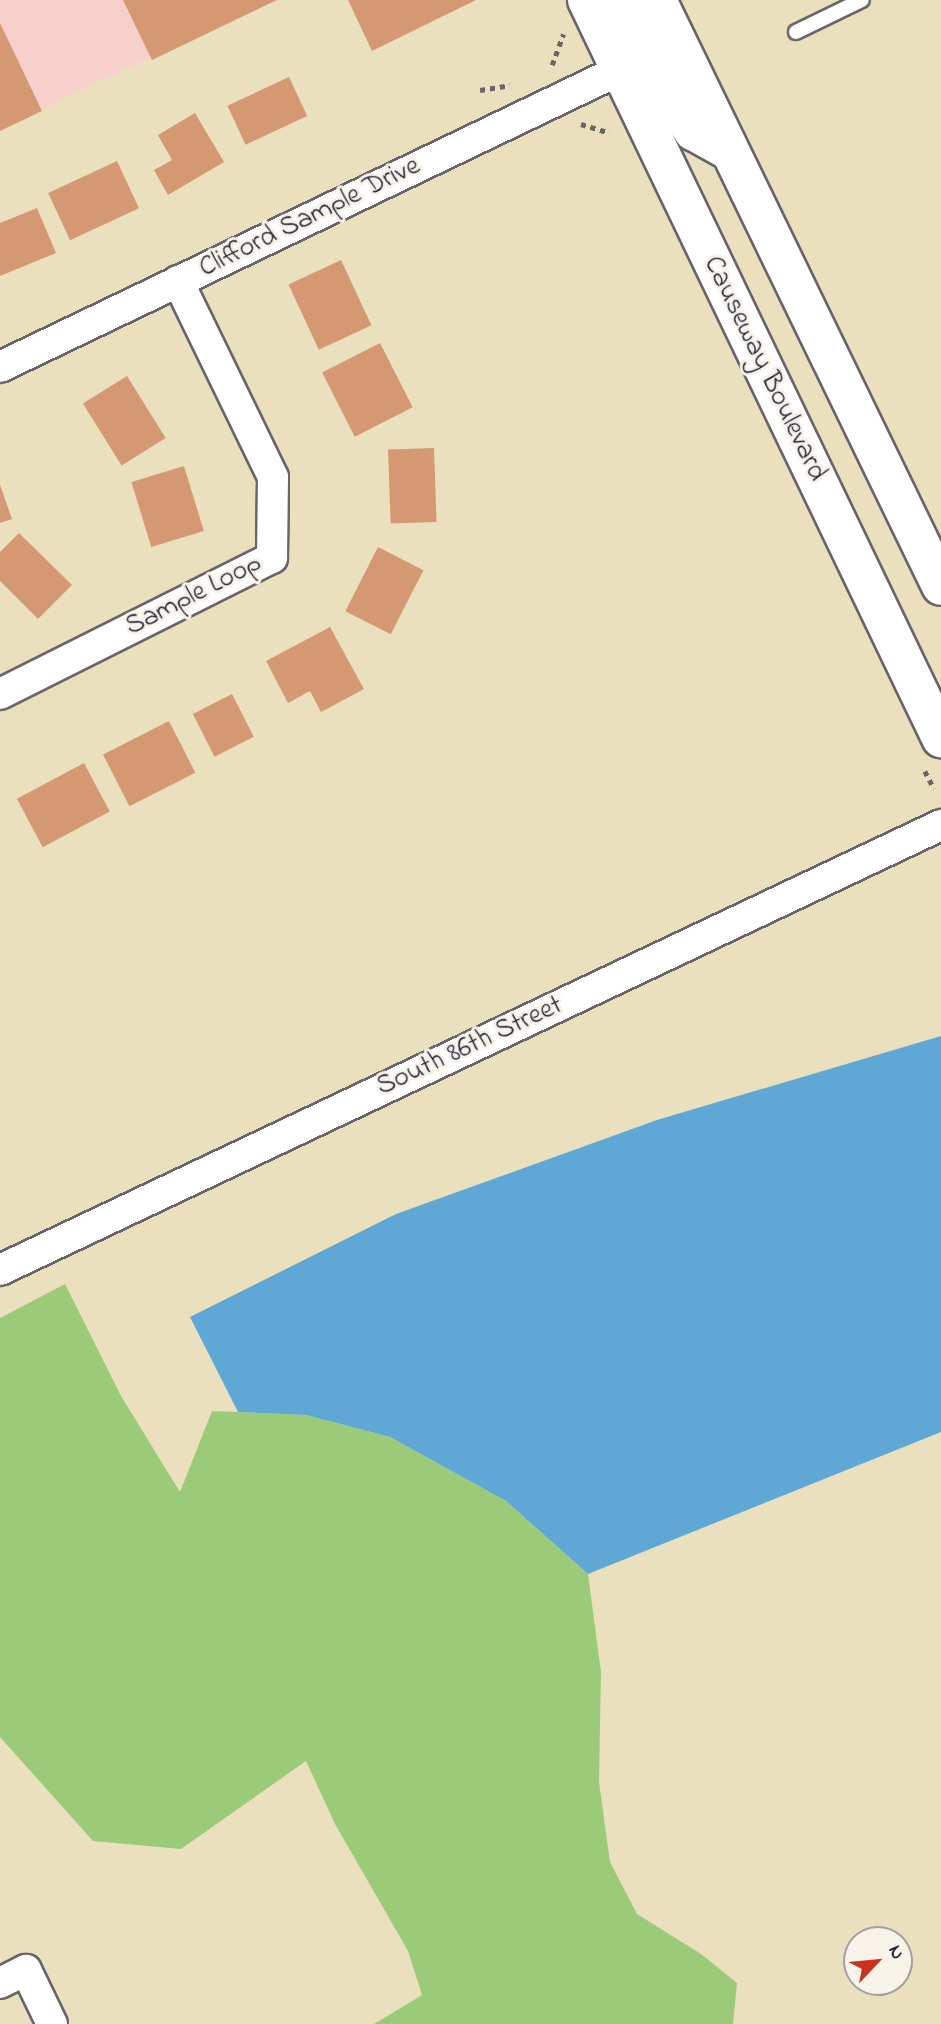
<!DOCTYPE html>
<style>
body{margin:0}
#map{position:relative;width:941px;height:2024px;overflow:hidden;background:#ebe0be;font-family:"Indie Flower",sans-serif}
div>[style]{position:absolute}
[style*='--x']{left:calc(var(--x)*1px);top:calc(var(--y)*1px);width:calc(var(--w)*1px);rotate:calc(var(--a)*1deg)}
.built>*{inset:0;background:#f7d0cc}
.green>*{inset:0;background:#9bcb79}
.water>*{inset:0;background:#5fa7d5}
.building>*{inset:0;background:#d49973;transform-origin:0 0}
.path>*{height:4.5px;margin-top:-2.25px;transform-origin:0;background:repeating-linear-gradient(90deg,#686469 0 5px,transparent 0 10px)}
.roads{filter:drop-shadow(2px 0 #686469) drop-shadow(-2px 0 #686469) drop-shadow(0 2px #686469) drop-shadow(0 -2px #686469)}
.lane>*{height:14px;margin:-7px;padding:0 7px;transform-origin:7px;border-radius:7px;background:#fff}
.street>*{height:30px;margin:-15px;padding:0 15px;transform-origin:15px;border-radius:15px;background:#fff}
.secondary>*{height:38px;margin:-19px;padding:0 19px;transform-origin:19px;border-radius:19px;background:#fff}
span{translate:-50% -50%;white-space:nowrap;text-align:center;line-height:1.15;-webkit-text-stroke:6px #f7f3e8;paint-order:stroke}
.street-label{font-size:28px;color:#22223b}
.north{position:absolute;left:843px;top:1926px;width:70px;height:70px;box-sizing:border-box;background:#f7f3e8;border:2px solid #a29fa3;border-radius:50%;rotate:64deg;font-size:19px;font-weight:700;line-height:28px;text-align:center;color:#22223b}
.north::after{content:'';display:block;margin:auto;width:24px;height:32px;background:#c8321e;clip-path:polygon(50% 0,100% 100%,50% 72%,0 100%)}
</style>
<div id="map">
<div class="built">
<i style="clip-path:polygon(0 0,271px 0,0 128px)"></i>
</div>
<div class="green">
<i style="clip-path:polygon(65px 1284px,121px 1396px,180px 1492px,212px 1411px,306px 1415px,390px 1437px,506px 1501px,588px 1574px,601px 1672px,599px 1782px,610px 1862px,637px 1914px,701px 1954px,737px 1983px,733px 2024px,374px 2024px,422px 1995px,408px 1951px,335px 1824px,306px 1761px,181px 1849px,93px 1841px,0 1737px,0 1318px)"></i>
</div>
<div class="water">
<i style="clip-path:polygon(941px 1036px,941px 1432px,588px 1574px,506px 1501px,390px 1437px,306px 1415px,238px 1412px,190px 1317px,396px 1214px,657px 1120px)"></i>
</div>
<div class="building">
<i style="clip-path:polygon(123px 0,277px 0,152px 60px)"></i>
<i style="clip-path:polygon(348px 0,476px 0,372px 51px)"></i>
<i style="clip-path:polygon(0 23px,42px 111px,0 131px)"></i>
<i style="left:289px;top:77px;width:43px;height:68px;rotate:65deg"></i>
<i style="clip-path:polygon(195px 113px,224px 162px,168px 195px,154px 170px,172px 160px,158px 135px)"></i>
<i style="left:117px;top:161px;width:52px;height:76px;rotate:65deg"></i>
<i style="clip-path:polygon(37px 208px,56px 253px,0 276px,0 223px)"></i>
<i style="left:341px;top:260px;width:72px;height:58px;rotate:65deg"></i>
<i style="left:380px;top:343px;width:72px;height:65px;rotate:63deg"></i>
<i style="left:127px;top:376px;width:73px;height:52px;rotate:58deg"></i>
<i style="left:434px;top:448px;width:74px;height:46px;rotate:88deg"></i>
<i style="left:184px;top:466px;width:68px;height:55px;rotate:73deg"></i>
<i style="clip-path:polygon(0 485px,12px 519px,0 523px)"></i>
<i style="clip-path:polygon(19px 533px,72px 585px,38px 619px,0 581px,0 552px)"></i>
<i style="left:378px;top:547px;width:51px;height:72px;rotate:27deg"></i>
<i style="clip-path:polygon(330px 627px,364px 689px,321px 712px,310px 691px,288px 703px,266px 661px)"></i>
<i style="left:232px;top:694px;width:48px;height:44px;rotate:63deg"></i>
<i style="left:169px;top:721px;width:58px;height:74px;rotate:63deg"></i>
<i style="left:84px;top:763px;width:55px;height:76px;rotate:62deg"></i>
</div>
<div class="path">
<i style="--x:552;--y:65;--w:33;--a:-70"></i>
<i style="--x:480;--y:90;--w:30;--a:-9"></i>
<i style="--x:581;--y:124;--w:30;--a:17"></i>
<i style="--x:925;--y:771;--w:20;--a:63"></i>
</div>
<div class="roads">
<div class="lane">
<i style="--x:796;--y:32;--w:73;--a:-25.9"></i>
</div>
<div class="street">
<i style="--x:0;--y:367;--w:687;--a:-25.6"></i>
<i style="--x:0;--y:694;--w:304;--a:-26.6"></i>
<i style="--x:272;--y:558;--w:81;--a:-89.3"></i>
<i style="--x:273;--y:477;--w:218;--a:-115.9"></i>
<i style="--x:0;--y:1270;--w:1041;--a:-25.31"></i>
<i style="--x:0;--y:1983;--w:29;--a:-27"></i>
<i style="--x:26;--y:1970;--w:60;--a:64.3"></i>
</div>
<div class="secondary">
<i style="--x:587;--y:0;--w:819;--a:64.37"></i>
<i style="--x:618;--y:0;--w:79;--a:64.4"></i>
<i style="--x:652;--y:71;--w:73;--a:55.7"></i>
<i style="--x:693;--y:131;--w:38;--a:29"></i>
<i style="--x:657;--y:0;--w:651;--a:64.14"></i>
</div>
</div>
<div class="street-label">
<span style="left:310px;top:218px;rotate:-26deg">Clifford Sample Drive</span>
<span style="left:764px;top:369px;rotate:64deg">Causeway Boulevard</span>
<span style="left:194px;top:596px;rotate:-27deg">Sample Loop</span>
<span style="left:470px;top:1047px;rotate:-25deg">South 86th Street</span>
</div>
<div class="north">N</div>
</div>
